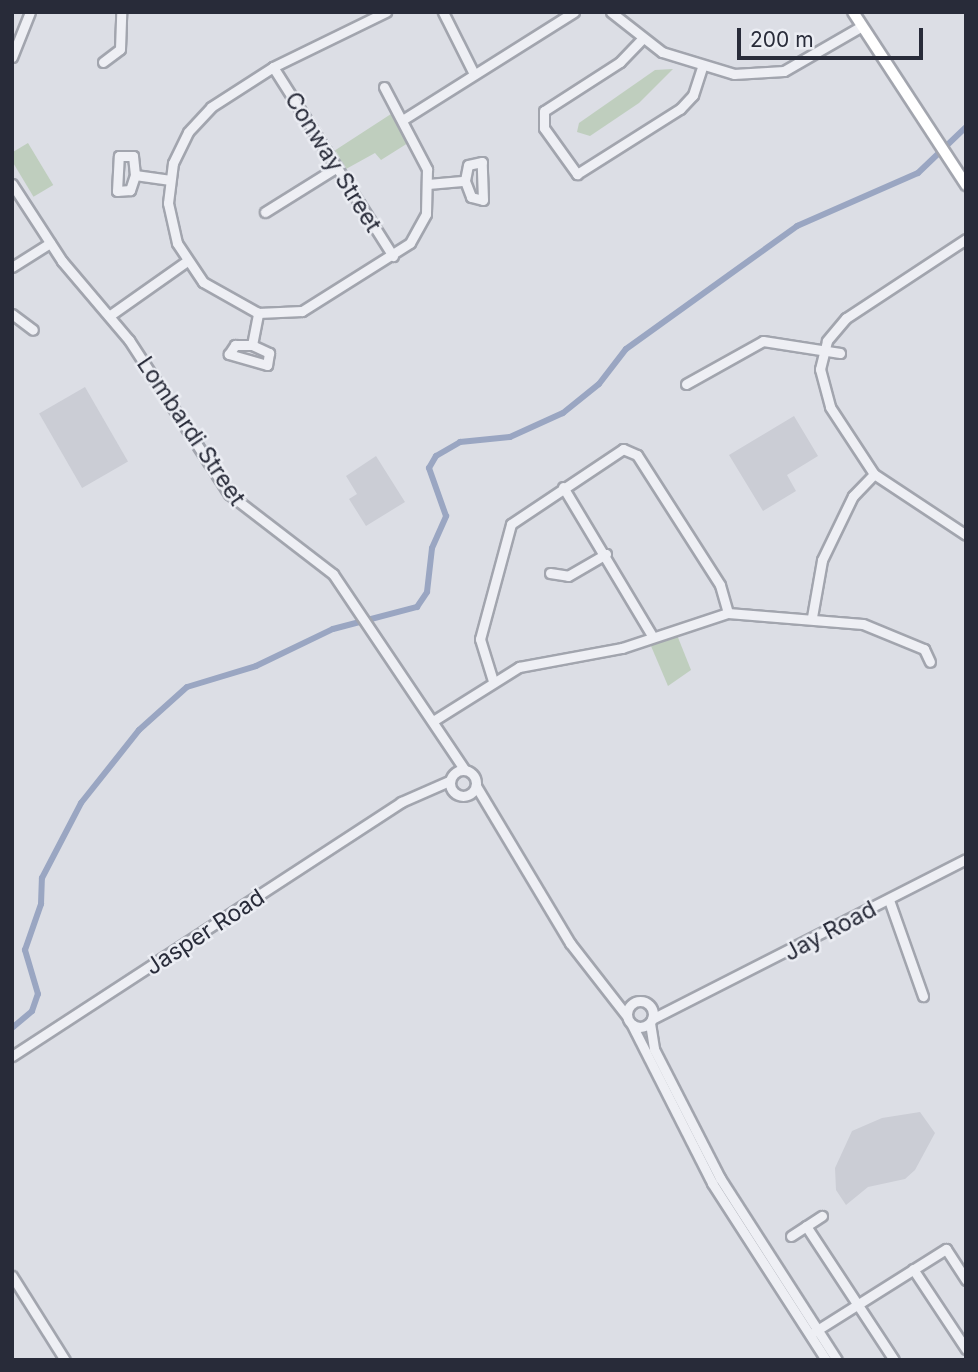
<!DOCTYPE html>
<style>
body{margin:0}
#map{position:relative;width:978px;height:1372px;overflow:hidden;background:#dcdee5;font-family:Inter,sans-serif}
div>[style]{position:absolute}
[style*='--x']{left:calc(var(--x)*1px);top:calc(var(--y)*1px);width:calc(var(--w)*1px);rotate:calc(var(--a)*1deg)}
.built>*{inset:0;background:#cbcdd5;transform-origin:0 0}
.green>*{inset:0;background:#bfcebe;transform-origin:0 0}
.canal>*{height:6px;margin:-3px;padding:0 3px;transform-origin:3px;border-radius:3px;background:#9aa6c2}
.roads{filter:drop-shadow(2px 0 #a2a5ae) drop-shadow(-2px 0 #a2a5ae) drop-shadow(0 2px #a2a5ae) drop-shadow(0 -2px #a2a5ae)}
.minor>*{height:9px;margin:-4.5px;padding:0 4.5px;transform-origin:4.5px;border-radius:4.5px;background:#eeeff4}
.minor>.ring{margin:-4.5px;padding:0;box-sizing:content-box;background:none;border:9px solid #eeeff4;border-radius:50%}
.major>*{height:10px;margin:-5px;padding:0 5px;transform-origin:5px;border-radius:5px;background:#fff}
span{translate:-50% -50%;white-space:nowrap;text-align:center;line-height:1.15;-webkit-text-stroke:5px #ebedf3;paint-order:stroke}
.street-label{font-size:23px;color:#282b39}
.frame{position:absolute;inset:0;border:14px solid #282b39;pointer-events:none}
.scale{position:absolute;left:737px;top:28px;width:186px;height:32px;box-sizing:border-box;border:4px solid #282b39;border-top:0;padding-left:9px;font-size:21px;line-height:24px;white-space:nowrap;color:#282b39;-webkit-text-stroke:5px #ebedf3;paint-order:stroke}
</style>
<div id="map">
<div class="built">
<i style="left:85px;top:387px;width:86px;height:53px;rotate:60deg"></i>
<i style="clip-path:polygon(794px 416px,818px 456px,787px 475px,796px 491px,763px 511px,729px 455px)"></i>
<i style="clip-path:polygon(376px 456px,405px 502px,366px 526px,349px 499px,357px 494px,346px 476px)"></i>
<i style="clip-path:polygon(920px 1112px,935px 1133px,915px 1170px,905px 1179px,868px 1187px,846px 1205px,836px 1190px,835px 1168px,852px 1131px,882px 1118px)"></i>
</div>
<div class="green">
<i style="clip-path:polygon(673px 69px,639px 103px,590px 136px,577px 132px,579px 123px,655px 70px)"></i>
<i style="clip-path:polygon(391px 114px,408px 143px,381px 160px,375px 153px,346px 169px,334px 151px)"></i>
<i style="left:28px;top:143px;width:49px;height:23px;rotate:59deg"></i>
<i style="clip-path:polygon(677px 635px,691px 670px,668px 686px,651px 646px)"></i>
</div>
<div class="canal">
<i style="--x:12;--y:1028;--w:26;--a:-40"></i>
<i style="--x:32;--y:1011;--w:18;--a:-71"></i>
<i style="--x:38;--y:994;--w:46;--a:-106.5"></i>
<i style="--x:25;--y:950;--w:49;--a:-70.8"></i>
<i style="--x:41;--y:904;--w:26;--a:-88"></i>
<i style="--x:42;--y:878;--w:85;--a:-62.5"></i>
<i style="--x:81;--y:803;--w:93;--a:-51.5"></i>
<i style="--x:139;--y:730;--w:64;--a:-41.9"></i>
<i style="--x:187;--y:687;--w:72;--a:-16.9"></i>
<i style="--x:256;--y:666;--w:85;--a:-25.7"></i>
<i style="--x:333;--y:629;--w:87;--a:-14.7"></i>
<i style="--x:417;--y:607;--w:18;--a:-56"></i>
<i style="--x:427;--y:592;--w:44;--a:-83.5"></i>
<i style="--x:432;--y:548;--w:35;--a:-66"></i>
<i style="--x:446;--y:516;--w:51;--a:-109.5"></i>
<i style="--x:429;--y:468;--w:14;--a:-60"></i>
<i style="--x:436;--y:456;--w:28;--a:-30"></i>
<i style="--x:460;--y:442;--w:50;--a:-5.7"></i>
<i style="--x:510;--y:437;--w:58;--a:-24.4"></i>
<i style="--x:563;--y:413;--w:46;--a:-38.9"></i>
<i style="--x:599;--y:384;--w:44;--a:-52.4"></i>
<i style="--x:626;--y:349;--w:211;--a:-35.7"></i>
<i style="--x:797;--y:226;--w:132;--a:-23.7"></i>
<i style="--x:918;--y:173;--w:66;--a:-43.8"></i>
</div>
<div class="roads">
<div class="minor">
<i style="--x:443;--y:12;--w:69;--a:63.4"></i>
<i style="--x:611;--y:12;--w:65;--a:38.1"></i>
<i style="--x:662;--y:52;--w:75;--a:17"></i>
<i style="--x:734;--y:74;--w:50;--a:-3.4"></i>
<i style="--x:784;--y:71;--w:90;--a:-30"></i>
<i style="--x:642;--y:39;--w:32;--a:134"></i>
<i style="--x:620;--y:62;--w:90;--a:147.2"></i>
<i style="--x:544;--y:111;--w:17;--a:90"></i>
<i style="--x:544;--y:128;--w:57;--a:54.3"></i>
<i style="--x:577;--y:174;--w:122;--a:-32.3"></i>
<i style="--x:680;--y:109;--w:19;--a:-47"></i>
<i style="--x:693;--y:95;--w:28;--a:-72"></i>
<i style="--x:12;--y:57;--w:48;--a:-68.2"></i>
<i style="--x:103;--y:62;--w:21;--a:-37"></i>
<i style="--x:120;--y:49;--w:37;--a:-88"></i>
<i style="--x:273;--y:67;--w:224;--a:57.6"></i>
<i style="--x:384;--y:87;--w:93;--a:62.3"></i>
<i style="--x:427;--y:169;--w:45;--a:91.3"></i>
<i style="--x:426;--y:214;--w:33;--a:119"></i>
<i style="--x:410;--y:243;--w:128;--a:147.8"></i>
<i style="--x:302;--y:311;--w:44;--a:177.4"></i>
<i style="--x:258;--y:313;--w:63;--a:-150.6"></i>
<i style="--x:203;--y:282;--w:47;--a:-123.7"></i>
<i style="--x:177;--y:243;--w:41;--a:-102.7"></i>
<i style="--x:168;--y:203;--w:40;--a:-82.9"></i>
<i style="--x:173;--y:163;--w:34;--a:-64"></i>
<i style="--x:188;--y:132;--w:34;--a:-47"></i>
<i style="--x:211;--y:107;--w:74;--a:-32.8"></i>
<i style="--x:273;--y:67;--w:126;--a:-26"></i>
<i style="--x:404;--y:119;--w:201;--a:-32.2"></i>
<i style="--x:135;--y:175;--w:16;--a:108"></i>
<i style="--x:130;--y:190;--w:13;--a:176"></i>
<i style="--x:117;--y:191;--w:35;--a:-87"></i>
<i style="--x:119;--y:156;--w:14;--a:0"></i>
<i style="--x:133;--y:156;--w:19;--a:84"></i>
<i style="--x:135;--y:175;--w:34;--a:8"></i>
<i style="--x:12;--y:184;--w:92;--a:57"></i>
<i style="--x:62;--y:261;--w:104;--a:49.7"></i>
<i style="--x:129;--y:340;--w:184;--a:57"></i>
<i style="--x:229;--y:494;--w:131;--a:37.6"></i>
<i style="--x:333;--y:574;--w:235;--a:56.1"></i>
<i style="--x:428;--y:184;--w:37;--a:-5"></i>
<i style="--x:465;--y:181;--w:17;--a:69"></i>
<i style="--x:471;--y:197;--w:12;--a:14"></i>
<i style="--x:483;--y:200;--w:38;--a:-92"></i>
<i style="--x:482;--y:162;--w:14;--a:168"></i>
<i style="--x:468;--y:165;--w:16;--a:101"></i>
<i style="--x:265;--y:212;--w:85;--a:-32"></i>
<i style="--x:966;--y:239;--w:144;--a:146.6"></i>
<i style="--x:846;--y:318;--w:30;--a:130"></i>
<i style="--x:827;--y:341;--w:29;--a:104"></i>
<i style="--x:820;--y:369;--w:39;--a:75"></i>
<i style="--x:830;--y:407;--w:80;--a:56.7"></i>
<i style="--x:874;--y:474;--w:110;--a:33.5"></i>
<i style="--x:12;--y:267;--w:45;--a:-32.3"></i>
<i style="--x:12;--y:314;--w:26;--a:37"></i>
<i style="--x:109;--y:316;--w:95;--a:-35.2"></i>
<i style="--x:252;--y:345;--w:19;--a:25"></i>
<i style="--x:269;--y:353;--w:12;--a:99"></i>
<i style="--x:267;--y:365;--w:40;--a:-164"></i>
<i style="--x:229;--y:354;--w:11;--a:-56"></i>
<i style="--x:235;--y:345;--w:17;--a:0"></i>
<i style="--x:252;--y:345;--w:33;--a:-79"></i>
<i style="--x:686;--y:384;--w:88;--a:-29.2"></i>
<i style="--x:763;--y:341;--w:78;--a:8.9"></i>
<i style="--x:563;--y:487;--w:174;--a:59.1"></i>
<i style="--x:550;--y:573;--w:18;--a:9"></i>
<i style="--x:568;--y:576;--w:44;--a:-30.1"></i>
<i style="--x:812;--y:617;--w:58;--a:-80"></i>
<i style="--x:822;--y:560;--w:71;--a:-64.2"></i>
<i style="--x:853;--y:496;--w:30;--a:-46"></i>
<i style="--x:493;--y:681;--w:44;--a:-107.2"></i>
<i style="--x:480;--y:639;--w:119;--a:-74.9"></i>
<i style="--x:511;--y:524;--w:135;--a:-33.8"></i>
<i style="--x:623;--y:449;--w:15;--a:23"></i>
<i style="--x:637;--y:455;--w:154;--a:57.4"></i>
<i style="--x:720;--y:585;--w:29;--a:74"></i>
<i style="--x:433;--y:721;--w:102;--a:-32.1"></i>
<i style="--x:519;--y:667;--w:105;--a:-10.5"></i>
<i style="--x:622;--y:648;--w:112;--a:-18.3"></i>
<i style="--x:728;--y:613;--w:135;--a:4.7"></i>
<i style="--x:863;--y:624;--w:66;--a:22.3"></i>
<i style="--x:924;--y:649;--w:14;--a:65"></i>
<i class="ring" style="left:450px;top:770px;width:17px;height:17px"></i>
<i style="--x:476;--y:786;--w:183;--a:59.1"></i>
<i style="--x:570;--y:943;--w:91;--a:52.1"></i>
<i style="--x:889;--y:900;--w:102;--a:70.5"></i>
<i class="ring" style="left:627px;top:1001px;width:17px;height:17px"></i>
<i style="--x:652;--y:1019;--w:352;--a:-27"></i>
<i style="--x:650;--y:1023;--w:26;--a:81"></i>
<i style="--x:654;--y:1049;--w:145;--a:62.9"></i>
<i style="--x:720;--y:1178;--w:216;--a:57.3"></i>
<i style="--x:632;--y:1025;--w:177;--a:63.1"></i>
<i style="--x:712;--y:1183;--w:211;--a:57.2"></i>
<i style="--x:12;--y:1056;--w:465;--a:-33.1"></i>
<i style="--x:401;--y:802;--w:52;--a:-23.6"></i>
<i style="--x:806;--y:1226;--w:160;--a:56.7"></i>
<i style="--x:791;--y:1236;--w:37;--a:-33"></i>
<i style="--x:913;--y:1269;--w:96;--a:56.5"></i>
<i style="--x:12;--y:1276;--w:99;--a:57.8"></i>
<i style="--x:814;--y:1332;--w:156;--a:-32.2"></i>
<i style="--x:946;--y:1249;--w:37;--a:57"></i>
</div>
<div class="major">
<i style="--x:853;--y:12;--w:207;--a:56.8"></i>
</div>
</div>
<div class="street-label">
<span style="left:333px;top:162px;rotate:58deg">Conway Street</span>
<span style="left:191px;top:431px;rotate:56deg">Lombardi Street</span>
<span style="left:830px;top:931px;rotate:-28deg">Jay Road</span>
<span style="left:205px;top:932px;rotate:-33deg">Jasper Road</span>
</div>
<div class="frame"></div>
<div class="scale">200 m</div>
</div>
